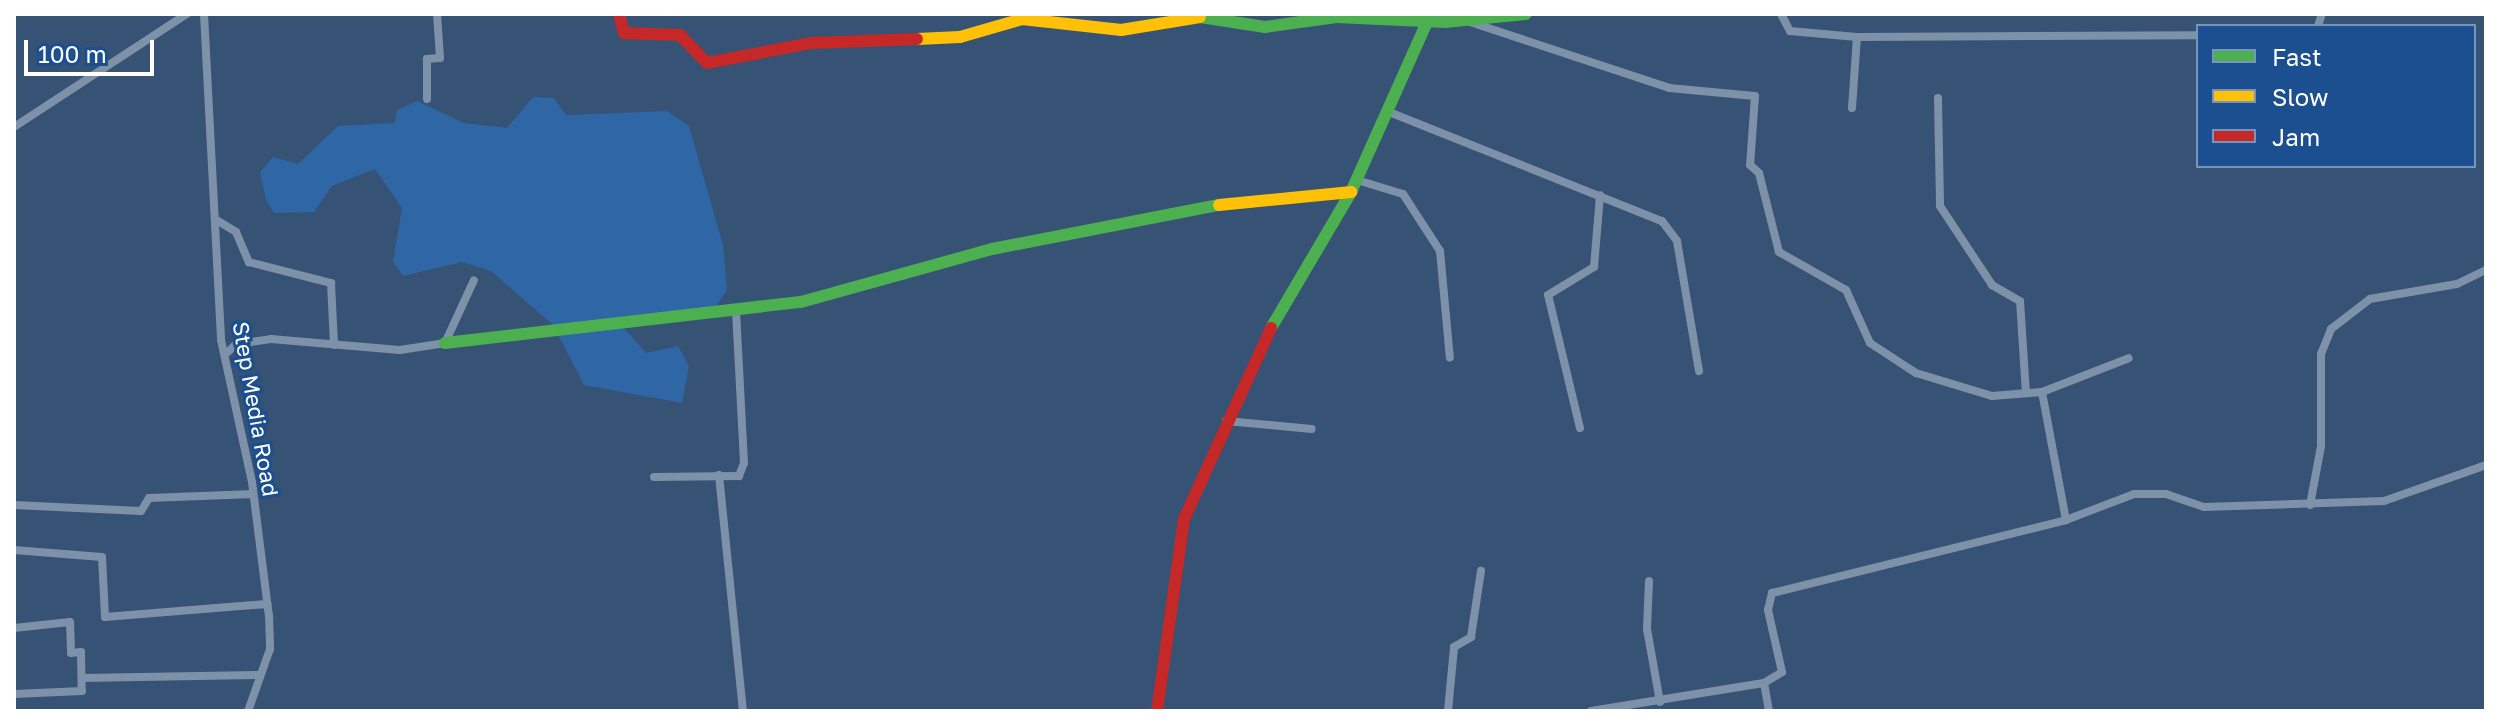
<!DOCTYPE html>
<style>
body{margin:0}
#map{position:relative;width:2500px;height:725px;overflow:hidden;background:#365274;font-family:"Golos Text",sans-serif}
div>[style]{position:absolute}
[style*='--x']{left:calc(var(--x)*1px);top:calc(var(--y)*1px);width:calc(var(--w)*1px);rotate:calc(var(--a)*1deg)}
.green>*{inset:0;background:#2f66a5}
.street>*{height:8px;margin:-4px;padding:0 4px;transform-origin:4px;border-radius:4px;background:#7d92a8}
.fast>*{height:12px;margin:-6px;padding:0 6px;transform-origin:6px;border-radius:6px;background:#4caf50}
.slow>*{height:12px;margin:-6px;padding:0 6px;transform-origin:6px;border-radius:6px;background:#ffc107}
.jam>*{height:12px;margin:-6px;padding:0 6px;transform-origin:6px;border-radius:6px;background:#c62828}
span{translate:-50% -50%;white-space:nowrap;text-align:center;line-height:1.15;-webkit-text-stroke:6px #1b4f8f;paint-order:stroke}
.street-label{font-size:22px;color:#fff}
.frame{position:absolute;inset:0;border:16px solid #fff;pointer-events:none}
.legend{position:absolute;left:2196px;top:24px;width:280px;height:144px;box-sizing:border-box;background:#1b4f8f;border:2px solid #7695bc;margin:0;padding:10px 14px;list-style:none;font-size:24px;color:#fff}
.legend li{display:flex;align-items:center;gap:16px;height:40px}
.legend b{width:40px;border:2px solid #7695bc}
.scale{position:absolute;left:24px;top:40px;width:130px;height:36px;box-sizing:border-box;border:4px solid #fff;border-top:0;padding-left:10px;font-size:24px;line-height:28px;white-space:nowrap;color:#fff;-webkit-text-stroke:6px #1b4f8f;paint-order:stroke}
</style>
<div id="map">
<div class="green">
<i style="clip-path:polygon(533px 97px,554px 98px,566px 115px,667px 111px,689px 126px,723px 245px,727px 290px,715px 308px,617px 320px,646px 353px,678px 346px,689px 366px,682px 403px,584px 385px,553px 325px,491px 271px,462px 262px,403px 276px,393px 262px,402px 208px,375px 169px,332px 186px,314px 212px,274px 213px,266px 200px,260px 172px,273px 157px,298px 164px,338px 126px,395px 123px,397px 110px,417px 101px,464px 123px,507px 128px)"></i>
</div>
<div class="street">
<i style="--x:204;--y:14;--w:326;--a:87"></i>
<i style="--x:221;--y:340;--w:145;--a:77.7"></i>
<i style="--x:252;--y:482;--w:135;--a:82.8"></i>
<i style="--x:269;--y:616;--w:33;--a:88"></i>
<i style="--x:270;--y:649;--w:66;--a:109.5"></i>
<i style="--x:1781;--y:14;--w:19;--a:62"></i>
<i style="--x:1790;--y:31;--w:67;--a:5.1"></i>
<i style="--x:1857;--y:37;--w:341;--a:-0.3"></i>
<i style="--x:1467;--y:21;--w:213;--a:18.3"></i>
<i style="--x:1669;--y:88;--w:86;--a:5.3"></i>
<i style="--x:1755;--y:96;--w:69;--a:94.1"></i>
<i style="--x:1750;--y:165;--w:12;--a:42"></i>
<i style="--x:1759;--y:173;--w:81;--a:75.8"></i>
<i style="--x:1779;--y:252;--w:77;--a:29.6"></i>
<i style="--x:1846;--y:290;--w:58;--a:65.6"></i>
<i style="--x:1870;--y:343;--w:55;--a:33.1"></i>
<i style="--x:1916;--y:373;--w:79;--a:16.8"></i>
<i style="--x:1992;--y:396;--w:50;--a:-4.6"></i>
<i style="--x:2042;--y:392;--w:93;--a:-21.3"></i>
<i style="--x:2318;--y:26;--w:13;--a:-72"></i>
<i style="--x:1938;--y:98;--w:108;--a:88.9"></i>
<i style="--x:1940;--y:206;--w:95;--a:56.6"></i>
<i style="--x:1992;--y:285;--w:32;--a:30"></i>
<i style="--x:2020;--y:301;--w:92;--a:86.3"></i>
<i style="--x:427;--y:99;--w:40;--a:-90"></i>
<i style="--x:427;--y:59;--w:13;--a:-4"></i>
<i style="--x:440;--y:58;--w:44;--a:-93.9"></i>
<i style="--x:1852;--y:108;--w:71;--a:-86"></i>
<i style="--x:1389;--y:112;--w:294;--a:21.8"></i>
<i style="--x:1662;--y:221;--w:25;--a:53"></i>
<i style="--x:1677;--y:241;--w:132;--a:80.4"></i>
<i style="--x:14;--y:127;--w:207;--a:-33.2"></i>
<i style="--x:1357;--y:180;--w:48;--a:16.9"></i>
<i style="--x:1403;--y:194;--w:68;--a:57"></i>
<i style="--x:1440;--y:251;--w:107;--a:84.7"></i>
<i style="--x:218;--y:221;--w:21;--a:31"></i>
<i style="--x:236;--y:232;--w:33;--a:67"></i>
<i style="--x:249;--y:262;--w:85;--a:14.4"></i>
<i style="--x:331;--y:283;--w:62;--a:87.2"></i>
<i style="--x:228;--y:352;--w:11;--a:-45"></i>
<i style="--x:236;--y:344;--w:35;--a:-8"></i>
<i style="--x:271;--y:339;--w:129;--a:4.9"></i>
<i style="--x:400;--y:350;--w:46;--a:-8.8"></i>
<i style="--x:445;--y:343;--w:69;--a:-65.3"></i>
<i style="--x:2042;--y:392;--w:130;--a:79.4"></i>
<i style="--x:1226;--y:421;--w:86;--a:5.3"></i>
<i style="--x:1580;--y:428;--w:137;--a:-103.5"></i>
<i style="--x:1548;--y:295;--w:54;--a:-31.3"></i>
<i style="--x:1594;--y:267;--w:72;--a:-85.2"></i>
<i style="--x:719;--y:475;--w:237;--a:84.2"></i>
<i style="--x:654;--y:477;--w:85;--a:-0.7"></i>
<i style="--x:739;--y:476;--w:14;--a:-69"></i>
<i style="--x:744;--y:463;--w:151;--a:-93"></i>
<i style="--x:14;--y:505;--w:127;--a:2.7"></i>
<i style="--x:141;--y:511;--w:15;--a:-58"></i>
<i style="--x:149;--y:498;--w:104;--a:-2.2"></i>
<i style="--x:2310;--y:505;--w:60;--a:-79.4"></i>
<i style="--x:2321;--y:446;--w:92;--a:-90"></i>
<i style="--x:2321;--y:354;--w:27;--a:-68"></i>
<i style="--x:2331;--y:329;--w:49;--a:-37.6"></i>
<i style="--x:2370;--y:299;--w:88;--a:-9.8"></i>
<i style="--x:2457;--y:284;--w:32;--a:-26"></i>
<i style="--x:14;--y:550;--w:88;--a:4.5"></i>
<i style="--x:102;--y:557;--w:60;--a:87.1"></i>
<i style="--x:105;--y:617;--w:163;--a:-4.6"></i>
<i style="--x:1649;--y:581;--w:48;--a:92.4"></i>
<i style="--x:1647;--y:629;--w:74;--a:79.9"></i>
<i style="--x:14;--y:628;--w:56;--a:-6.1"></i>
<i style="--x:70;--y:622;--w:31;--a:88"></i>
<i style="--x:71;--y:653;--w:10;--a:-6"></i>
<i style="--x:81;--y:652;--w:39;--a:89"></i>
<i style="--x:82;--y:691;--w:68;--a:177.5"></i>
<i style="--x:82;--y:678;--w:178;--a:-1"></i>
<i style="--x:1448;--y:711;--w:64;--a:-84.6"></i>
<i style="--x:1454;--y:647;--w:20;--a:-30"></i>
<i style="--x:1471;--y:637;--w:67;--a:-81.4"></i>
<i style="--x:1591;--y:711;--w:175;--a:-9.2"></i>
<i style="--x:1769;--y:711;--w:28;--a:-100"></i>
<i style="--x:1764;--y:683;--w:21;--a:-31"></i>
<i style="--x:1782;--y:672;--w:64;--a:-102.7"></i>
<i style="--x:1768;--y:610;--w:17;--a:-77"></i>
<i style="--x:1772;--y:593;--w:303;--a:-13.9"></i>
<i style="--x:2066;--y:520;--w:73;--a:-20.9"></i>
<i style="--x:2134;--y:494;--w:32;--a:0"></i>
<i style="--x:2166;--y:494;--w:40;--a:18.9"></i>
<i style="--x:2204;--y:507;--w:180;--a:-1.9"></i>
<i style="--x:2384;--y:501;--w:108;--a:-19.4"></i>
</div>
<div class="fast">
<i style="--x:1200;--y:17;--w:66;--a:8.7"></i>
<i style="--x:1265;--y:27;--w:72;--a:-8"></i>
<i style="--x:1336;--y:17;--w:109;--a:2.6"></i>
<i style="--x:1445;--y:22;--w:81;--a:-5.6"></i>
<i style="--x:1271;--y:328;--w:158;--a:-59.5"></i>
<i style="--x:1351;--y:192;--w:191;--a:-65.9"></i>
<i style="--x:445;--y:343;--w:358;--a:-6.6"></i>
<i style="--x:801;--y:302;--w:198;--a:-15.5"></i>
<i style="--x:992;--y:249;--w:231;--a:-11"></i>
</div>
<div class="slow">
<i style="--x:917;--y:39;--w:43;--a:-2.7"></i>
<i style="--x:960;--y:37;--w:65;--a:-16.2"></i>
<i style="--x:1022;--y:19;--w:100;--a:6.3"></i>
<i style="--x:1121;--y:30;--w:80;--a:-9.3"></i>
<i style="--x:1219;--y:205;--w:133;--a:-5.6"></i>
</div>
<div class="jam">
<i style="--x:619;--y:14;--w:20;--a:75"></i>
<i style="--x:624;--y:33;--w:56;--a:2"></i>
<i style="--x:680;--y:35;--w:39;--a:46"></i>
<i style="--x:707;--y:63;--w:106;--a:-10.9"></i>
<i style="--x:811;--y:43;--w:106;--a:-2.2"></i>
<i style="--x:1157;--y:711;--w:194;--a:-82"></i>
<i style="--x:1184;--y:519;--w:210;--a:-65.5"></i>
</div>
<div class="street-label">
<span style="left:256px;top:409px;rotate:80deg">Step Media Road</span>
</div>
<div class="frame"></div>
<ul class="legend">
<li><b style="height:10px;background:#4caf50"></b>Fast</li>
<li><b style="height:10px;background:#ffc107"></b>Slow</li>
<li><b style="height:10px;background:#c62828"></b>Jam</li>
</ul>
<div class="scale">100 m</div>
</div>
